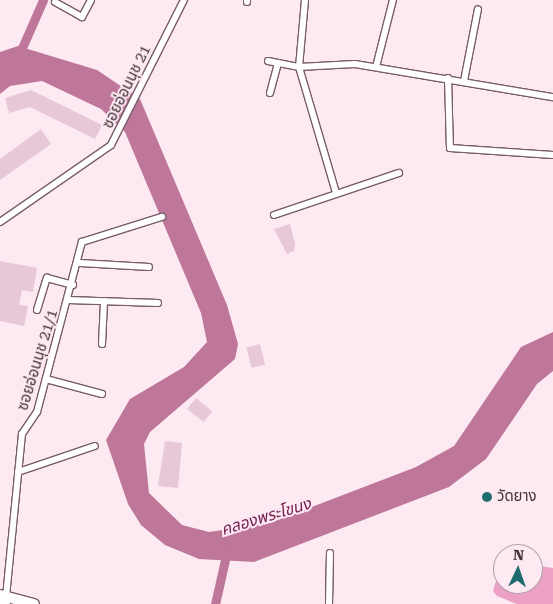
<!DOCTYPE html>
<meta charset="utf-8">
<style>
body{margin:0}
#map{position:relative;width:553px;height:604px;overflow:hidden;background:#fde9f2;font-family:"Roboto Serif","Noto Sans Thai",serif}
div>[style]{position:absolute}
[style*='--x']{left:calc(var(--x)*1px);top:calc(var(--y)*1px);width:calc(var(--w)*1px);rotate:calc(var(--a)*1deg)}
.forest>*{inset:0;background:#eca1c4}
.water>*{inset:0;background:#be7799}
.canal>*{height:9px;margin:-4.5px;padding:0 4.5px;transform-origin:4.5px;border-radius:4.5px;background:#be7799}
.building>*{inset:0;background:#e7c8d6;transform-origin:0 0}
.roads{filter:drop-shadow(1px 0 #775c68) drop-shadow(-1px 0 #775c68) drop-shadow(0 1px #775c68) drop-shadow(0 -1px #775c68)}
.minor>*{height:6px;margin:-3px;padding:0 3px;transform-origin:3px;border-radius:3px;background:#fff}
.primary>*{height:10px;margin:-5px;padding:0 5px;transform-origin:5px;border-radius:5px;background:#fff}
.dots>*{width:14px;height:14px;translate:-50% -50%;box-sizing:border-box;border:2px solid #fde9f2;border-radius:50%}
span{translate:-50% -50%;white-space:nowrap;text-align:center;line-height:1.15;-webkit-text-stroke:4px #fde9f2;paint-order:stroke}
.street-label{font-size:15px;color:#403339}
.poi-label{font-size:15px;color:#403339}
.left{translate:0 -50%;text-align:left}
.water-label{font-size:16px;color:#752050;font-style:italic}
.north{position:absolute;left:493px;top:544px;width:50px;height:50px;box-sizing:border-box;background:#fde9f2;border:1px solid #b1a0a8;border-radius:50%;rotate:3deg;font-size:14px;font-weight:700;line-height:20px;text-align:center;color:#403339}
.north::after{content:'';display:block;margin:auto;width:18px;height:22px;background:#1e6b6e;clip-path:polygon(50% 0,100% 100%,50% 72%,0 100%)}
</style>
<div id="map">
<div class="forest">
<i style="clip-path:polygon(502px 561px,503px 584px,533px 584px,533px 565px,553px 568px,553px 604px,517px 604px,497px 596px,493px 591px)"></i>
</div>
<div class="water">
<i style="clip-path:polygon(18px 46px,97px 70px,140px 99px,227px 305px,238px 344px,235px 359px,150px 432px,144px 444px,149px 493px,182px 525px,209px 532px,270px 523px,416px 467px,454px 446px,521px 347px,553px 332px,553px 371px,537px 384px,486px 459px,449px 487px,254px 562px,199px 559px,165px 545px,141px 525px,128px 504px,106px 440px,130px 399px,184px 367px,207px 342px,201px 313px,125px 132px,101px 109px,42px 81px,10px 86px,0 94px,0 52px)"></i>
</div>
<div class="canal">
<i style="--x:18;--y:57;--w:62;--a:-66.3"></i>
<i style="--x:215;--y:604;--w:54;--a:-77.2"></i>
</div>
<div class="building">
<i style="clip-path:polygon(31px 90px,102px 125px,95px 139px,30px 107px,9px 113px,5px 98px)"></i>
<i style="clip-path:polygon(41px 129px,51px 144px,0 180px,0 159px)"></i>
<i style="clip-path:polygon(290px 224px,295px 244px,294px 251px,287px 254px,274px 229px)"></i>
<i style="clip-path:polygon(0 261px,37px 268px,33px 292px,22px 290px,19px 305px,28px 306px,24px 326px,0 321px)"></i>
<i style="left:260px;top:344px;width:21px;height:14px;rotate:76deg"></i>
<i style="left:196px;top:398px;width:21px;height:14px;rotate:39deg"></i>
<i style="clip-path:polygon(165px 441px,182px 443px,178px 488px,158px 486px)"></i>
</div>
<div class="roads">
<div class="minor">
<i style="--x:305;--y:0;--w:67;--a:95.1"></i>
<i style="--x:299;--y:67;--w:131;--a:73.6"></i>
<i style="--x:55;--y:2;--w:31;--a:29"></i>
<i style="--x:82;--y:17;--w:19;--a:-62"></i>
<i style="--x:247;--y:2;--w:2;--a:-90"></i>
<i style="--x:268;--y:61;--w:32;--a:11"></i>
<i style="--x:299;--y:67;--w:56;--a:-3.1"></i>
<i style="--x:355;--y:64;--w:201;--a:9.5"></i>
<i style="--x:376;--y:67;--w:69;--a:-75.8"></i>
<i style="--x:448;--y:78;--w:70;--a:88.4"></i>
<i style="--x:450;--y:148;--w:103;--a:3.9"></i>
<i style="--x:464;--y:81;--w:73;--a:-79"></i>
<i style="--x:270;--y:93;--w:30;--a:-75"></i>
<i style="--x:274;--y:215;--w:132;--a:-18.6"></i>
<i style="--x:0;--y:222;--w:135;--a:-34.7"></i>
<i style="--x:111;--y:145;--w:162;--a:-63.3"></i>
<i style="--x:80;--y:263;--w:69;--a:3.3"></i>
<i style="--x:68;--y:300;--w:90;--a:1.9"></i>
<i style="--x:37;--y:310;--w:34;--a:-73"></i>
<i style="--x:47;--y:278;--w:27;--a:15"></i>
<i style="--x:102;--y:344;--w:43;--a:-87.3"></i>
<i style="--x:46;--y:379;--w:58;--a:15"></i>
<i style="--x:18;--y:472;--w:81;--a:-18.7"></i>
<i style="--x:6;--y:597;--w:164;--a:-84.4"></i>
<i style="--x:22;--y:434;--w:27;--a:-56"></i>
<i style="--x:37;--y:412;--w:176;--a:-75.2"></i>
<i style="--x:82;--y:242;--w:84;--a:-17.4"></i>
<i style="--x:329;--y:604;--w:51;--a:-88.9"></i>
</div>
<div class="primary">
<i style="--x:0;--y:595;--w:35;--a:15"></i>
<i style="--x:0;--y:603;--w:5;--a:11"></i>
</div>
</div>
<div class="dots">
<i style="left:487px;top:497px;background:#1e6b6e"></i>
</div>
<div class="street-label">
<span style="left:127px;top:87px;rotate:-64deg">ซอยอ่อนนุช 21</span>
<span style="left:38px;top:360px;rotate:-73deg">ซอยอ่อนนุช 21/1</span>
</div>
<div class="poi-label">
<span class="left" style="left:497px;top:497px">วัดยาง</span>
</div>
<div class="water-label">
<span style="left:266px;top:517px;rotate:-17deg">คลองพระโขนง</span>
</div>
<div class="north">N</div>
</div>
